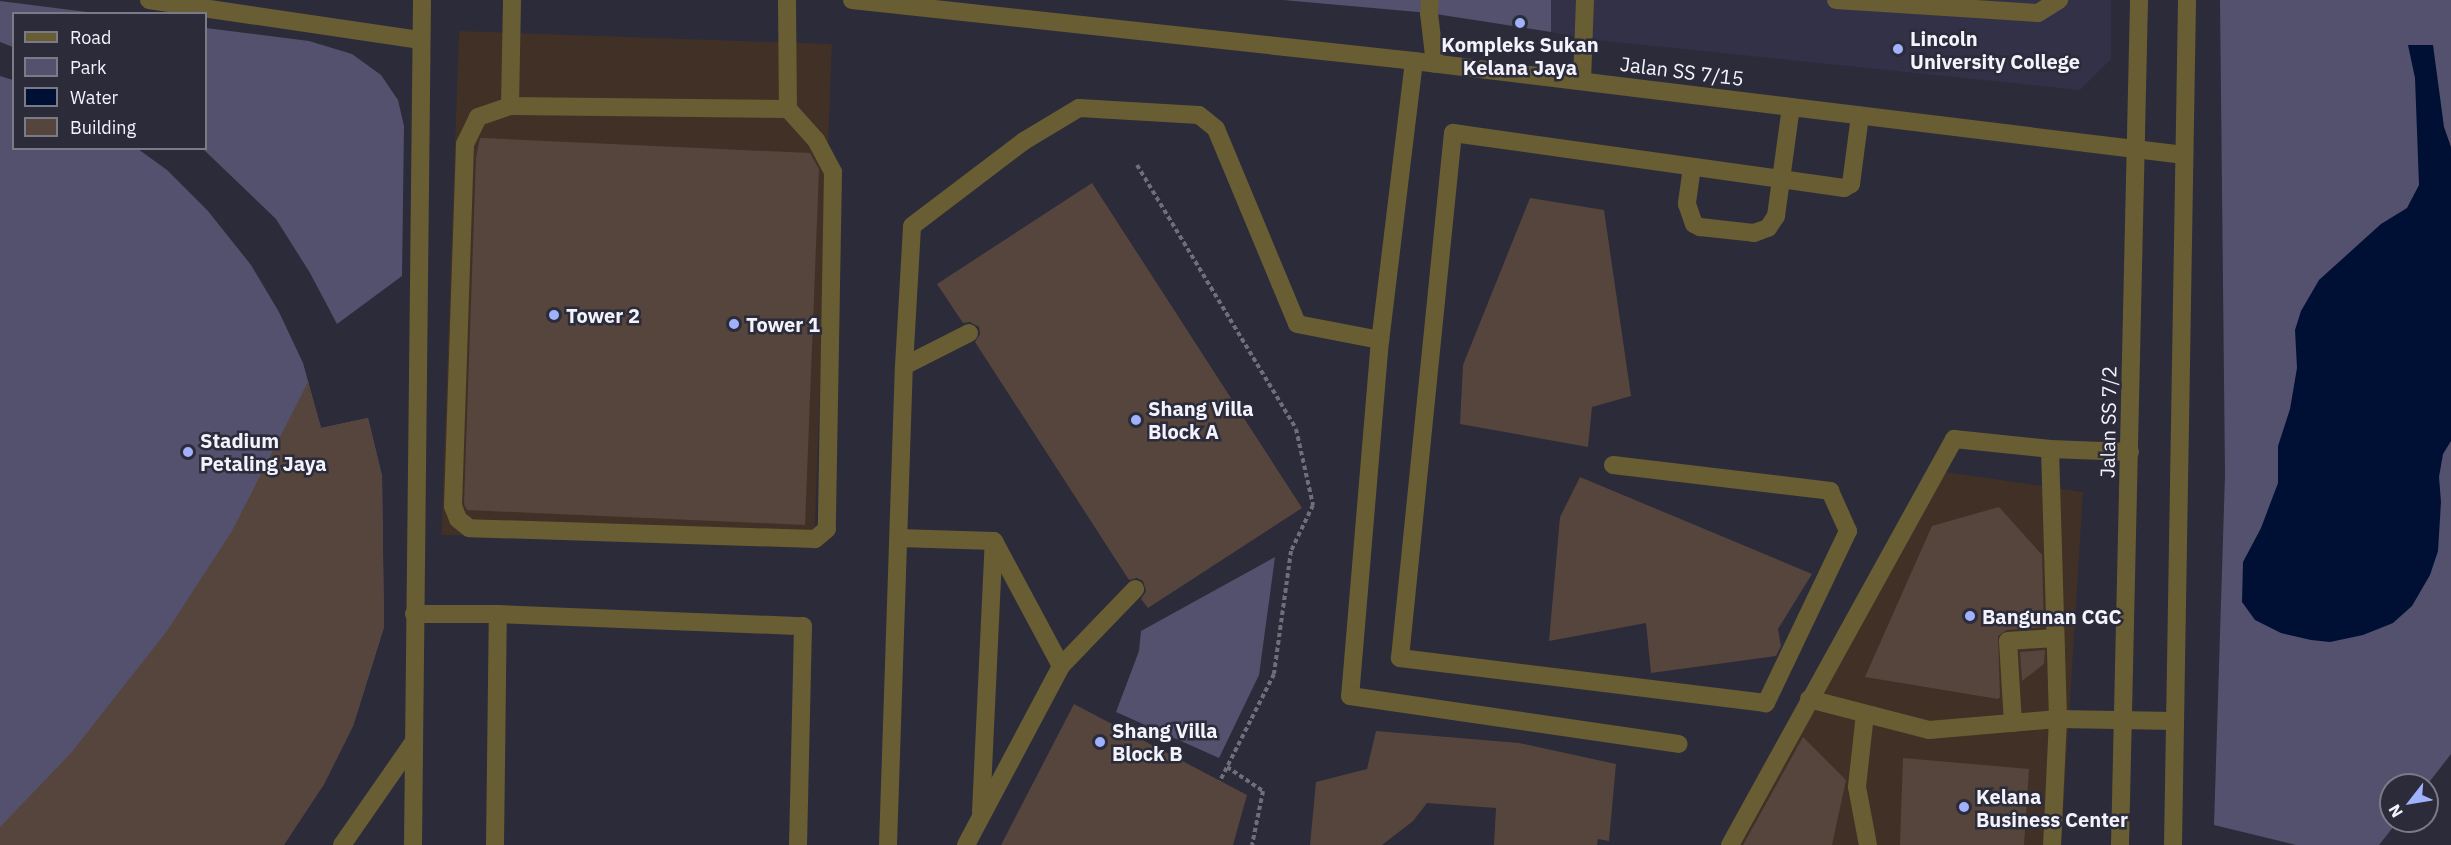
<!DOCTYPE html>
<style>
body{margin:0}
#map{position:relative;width:2451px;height:845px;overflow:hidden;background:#2b2b3a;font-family:"IBM Plex Sans",sans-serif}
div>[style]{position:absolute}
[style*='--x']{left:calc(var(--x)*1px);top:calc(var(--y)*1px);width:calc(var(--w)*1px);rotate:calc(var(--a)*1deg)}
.commercial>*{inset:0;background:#413026;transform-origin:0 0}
.built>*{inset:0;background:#323147}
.green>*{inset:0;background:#53516e}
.water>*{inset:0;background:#001034}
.building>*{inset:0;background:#56453c}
.path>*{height:4px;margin-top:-2px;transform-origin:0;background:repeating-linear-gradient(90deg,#6f6f7c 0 4.5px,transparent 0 7.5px)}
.minor>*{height:18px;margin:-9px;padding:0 9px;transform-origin:9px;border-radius:9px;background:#695d33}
.dots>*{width:16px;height:16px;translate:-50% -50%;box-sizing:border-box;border:3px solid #2b2b3a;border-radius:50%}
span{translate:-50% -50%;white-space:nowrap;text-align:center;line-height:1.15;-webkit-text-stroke:5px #2b2b3a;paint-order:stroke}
.poi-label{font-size:20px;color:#f3f3fd;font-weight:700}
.left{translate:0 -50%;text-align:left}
.street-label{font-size:20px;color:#f3f3fd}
.legend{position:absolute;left:12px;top:12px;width:195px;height:138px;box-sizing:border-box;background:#2b2b3a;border:2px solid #7b7b88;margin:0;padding:8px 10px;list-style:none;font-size:18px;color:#f3f3fd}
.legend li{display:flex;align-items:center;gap:12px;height:30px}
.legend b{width:30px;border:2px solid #7b7b88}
.north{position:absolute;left:2379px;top:773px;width:60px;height:60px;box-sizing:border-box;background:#2b2b3a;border:2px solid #7b7b88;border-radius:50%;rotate:239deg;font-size:16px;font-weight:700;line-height:24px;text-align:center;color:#f3f3fd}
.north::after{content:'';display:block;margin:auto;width:21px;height:27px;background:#a1b2fd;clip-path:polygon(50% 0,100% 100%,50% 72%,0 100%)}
</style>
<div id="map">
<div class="commercial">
<i style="left:459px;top:31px;width:373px;height:504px;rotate:2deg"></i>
<i style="clip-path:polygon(1932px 470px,2083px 492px,2061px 845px,1731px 845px)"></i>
</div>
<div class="built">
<i style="clip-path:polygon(1551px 0,2111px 0,2111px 59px,2080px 90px,1586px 39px,1551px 32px)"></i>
</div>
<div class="green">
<i style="clip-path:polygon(1283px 0,1551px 0,1551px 32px,1429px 13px)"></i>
<i style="clip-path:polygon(2220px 0,2451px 0,2451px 754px,2427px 785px,2391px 785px,2391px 821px,2398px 821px,2379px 845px,2296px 845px,2214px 825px,2225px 475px)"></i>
<i style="clip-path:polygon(0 1px,95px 13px,14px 14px,13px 47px,0 42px)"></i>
<i style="clip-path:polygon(206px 28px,309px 41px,352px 54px,381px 75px,398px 100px,404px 126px,402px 276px,337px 324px,310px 273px,276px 219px,203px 149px,206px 148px)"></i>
<i style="clip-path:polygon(0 76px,13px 80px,14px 148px,138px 149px,167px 170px,208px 211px,251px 265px,279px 312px,303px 363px,321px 428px,368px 418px,382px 476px,384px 627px,353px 726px,323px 786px,0 845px)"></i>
<i style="clip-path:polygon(1275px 557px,1259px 675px,1219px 758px,1116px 712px,1139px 651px,1141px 631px)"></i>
</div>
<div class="water">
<i style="clip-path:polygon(2408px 45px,2433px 45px,2444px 127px,2451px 147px,2451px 441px,2443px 454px,2439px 477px,2441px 502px,2438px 551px,2430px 575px,2412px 606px,2393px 623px,2363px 635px,2330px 642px,2311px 640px,2281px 633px,2255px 620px,2242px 602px,2243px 562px,2261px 528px,2278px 483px,2278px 446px,2290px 409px,2297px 368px,2295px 330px,2301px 311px,2319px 280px,2381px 224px,2407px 208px,2419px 185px,2415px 78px)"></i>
</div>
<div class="building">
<i style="clip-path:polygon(480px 138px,810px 153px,819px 169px,805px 525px,467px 510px,464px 504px,476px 158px)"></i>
<i style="clip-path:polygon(1092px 183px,1302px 508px,1148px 608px,1141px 599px,1146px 591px,1143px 581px,1137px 578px,1129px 580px,975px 342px,980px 334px,979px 327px,970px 322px,963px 323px,937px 284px)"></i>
<i style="clip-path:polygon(1530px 198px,1604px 210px,1631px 396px,1592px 407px,1588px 447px,1460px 424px,1463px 365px)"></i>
<i style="clip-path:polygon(308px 382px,321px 428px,368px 418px,382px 476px,384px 627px,353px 726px,323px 786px,284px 845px,0 845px,0 827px,71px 753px,167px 631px,232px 531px)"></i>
<i style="clip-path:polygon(1580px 477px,1812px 574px,1778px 629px,1781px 646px,1776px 656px,1651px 673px,1646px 623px,1549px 641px,1560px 517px)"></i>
<i style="clip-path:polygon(1999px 507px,2042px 555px,2044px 627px,2007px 630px,1998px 636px,2000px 697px,1998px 699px,1865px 677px,1932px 526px)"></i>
<i style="clip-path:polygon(2045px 650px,2044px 664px,2022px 681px,2020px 652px)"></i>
<i style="clip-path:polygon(1074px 704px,1247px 795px,1233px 845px,1001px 845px)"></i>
<i style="clip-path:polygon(1376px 731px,1519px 743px,1616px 764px,1609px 841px,1598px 839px,1597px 845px,1494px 845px,1496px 808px,1427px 803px,1413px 821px,1382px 845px,1310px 845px,1316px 782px,1367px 769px)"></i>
<i style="clip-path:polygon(1803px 737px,1846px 780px,1832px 845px,1743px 845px)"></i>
<i style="clip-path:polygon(1903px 758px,2029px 769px,2024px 845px,1900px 845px)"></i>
</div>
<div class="path">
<i style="--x:1137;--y:165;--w:308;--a:58.9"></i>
<i style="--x:1296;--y:429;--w:78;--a:77.4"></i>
<i style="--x:1313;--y:505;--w:51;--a:115.6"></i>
<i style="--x:1291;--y:551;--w:124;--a:97.9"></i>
<i style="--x:1274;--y:674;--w:120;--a:116.8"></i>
<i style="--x:1227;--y:767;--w:43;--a:33.7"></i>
<i style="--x:1263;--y:791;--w:55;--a:101.5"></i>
</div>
<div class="minor">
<i style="--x:149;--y:0;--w:273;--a:8.4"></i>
<i style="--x:787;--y:0;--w:109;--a:89.5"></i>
<i style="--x:788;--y:109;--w:42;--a:47.9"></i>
<i style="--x:816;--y:140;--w:36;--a:62"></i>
<i style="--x:833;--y:172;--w:357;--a:91"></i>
<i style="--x:827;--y:529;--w:16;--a:140"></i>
<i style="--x:815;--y:539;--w:346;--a:-178.2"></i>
<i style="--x:469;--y:528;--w:14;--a:-141"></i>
<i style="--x:458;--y:519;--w:14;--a:-111"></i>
<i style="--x:453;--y:506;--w:362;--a:-88.1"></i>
<i style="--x:465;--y:144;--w:30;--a:-64"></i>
<i style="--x:478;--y:117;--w:34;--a:-19"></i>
<i style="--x:510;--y:106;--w:278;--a:0.6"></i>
<i style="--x:852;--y:0;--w:565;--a:6.19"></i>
<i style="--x:1414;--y:61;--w:776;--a:6.96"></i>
<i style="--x:1430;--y:0;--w:13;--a:94"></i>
<i style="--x:1429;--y:13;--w:51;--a:83.3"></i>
<i style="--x:1836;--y:0;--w:202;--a:3.7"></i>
<i style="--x:2038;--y:13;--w:25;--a:-32"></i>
<i style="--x:1414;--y:61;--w:281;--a:96.9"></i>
<i style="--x:1380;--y:340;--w:357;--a:94.8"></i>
<i style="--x:1350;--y:696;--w:332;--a:8.3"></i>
<i style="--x:1582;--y:81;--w:81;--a:-87.9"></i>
<i style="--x:510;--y:106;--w:106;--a:-88.9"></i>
<i style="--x:1692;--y:167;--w:37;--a:98"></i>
<i style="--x:1687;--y:204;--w:21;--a:71"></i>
<i style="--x:1694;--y:224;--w:7;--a:27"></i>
<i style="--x:1700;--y:227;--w:54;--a:6.3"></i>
<i style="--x:1754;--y:233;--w:15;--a:-20"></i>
<i style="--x:1768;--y:228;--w:14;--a:-56"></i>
<i style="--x:1776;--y:216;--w:110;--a:-82.2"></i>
<i style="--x:904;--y:366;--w:73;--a:-26.9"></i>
<i style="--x:2050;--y:449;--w:270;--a:88.3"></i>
<i style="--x:2058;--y:719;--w:126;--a:92.7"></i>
<i style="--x:1613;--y:465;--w:219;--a:6.8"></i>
<i style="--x:1830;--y:491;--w:44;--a:65.8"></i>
<i style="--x:1848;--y:531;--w:191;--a:115.5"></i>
<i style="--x:1766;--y:703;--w:369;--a:-173"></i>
<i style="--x:1400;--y:658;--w:528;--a:-84.24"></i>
<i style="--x:1453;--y:133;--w:395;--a:8"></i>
<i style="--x:1844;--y:188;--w:8;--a:-30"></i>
<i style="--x:1851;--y:184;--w:69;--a:-82.5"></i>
<i style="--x:899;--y:538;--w:95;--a:1.8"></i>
<i style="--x:994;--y:541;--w:142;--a:61.8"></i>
<i style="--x:414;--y:614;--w:84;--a:0"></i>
<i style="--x:498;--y:614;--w:305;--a:2.3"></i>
<i style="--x:803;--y:626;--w:219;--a:91.3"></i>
<i style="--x:1809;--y:699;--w:124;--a:14.5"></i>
<i style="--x:1929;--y:730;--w:129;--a:-4.9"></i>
<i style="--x:2058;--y:719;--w:117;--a:1"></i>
<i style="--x:1865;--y:714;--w:73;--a:96.3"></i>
<i style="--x:1857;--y:787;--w:59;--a:79.3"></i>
<i style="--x:2013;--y:723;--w:82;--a:-93.5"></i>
<i style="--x:2008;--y:641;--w:47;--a:-3.7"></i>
<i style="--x:981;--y:812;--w:271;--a:-87.3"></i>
<i style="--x:342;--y:845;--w:124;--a:-55.2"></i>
<i style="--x:413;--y:845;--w:845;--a:-89.39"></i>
<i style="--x:495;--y:845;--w:231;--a:-89.3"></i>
<i style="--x:888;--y:845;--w:479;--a:-88.1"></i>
<i style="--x:904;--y:366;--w:140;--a:-86.7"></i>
<i style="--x:912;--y:226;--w:141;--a:-37.2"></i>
<i style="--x:1024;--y:141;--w:64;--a:-31"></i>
<i style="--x:1079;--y:108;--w:120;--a:3.3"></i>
<i style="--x:1199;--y:115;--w:22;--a:39"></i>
<i style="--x:1216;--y:129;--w:211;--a:67.4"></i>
<i style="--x:1297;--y:324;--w:85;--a:10.9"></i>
<i style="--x:966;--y:845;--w:203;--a:-62"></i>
<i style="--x:1061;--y:666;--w:107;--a:-46.1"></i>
<i style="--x:1730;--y:845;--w:464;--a:-61.1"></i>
<i style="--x:1954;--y:439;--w:97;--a:5.9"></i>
<i style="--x:2050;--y:449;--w:80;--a:2.1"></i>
<i style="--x:2120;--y:845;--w:845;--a:-88.71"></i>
<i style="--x:2173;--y:845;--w:845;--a:-89.05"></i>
</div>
<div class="dots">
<i style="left:1520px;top:23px;background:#a1b2fd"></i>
<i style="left:1898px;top:49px;background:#a1b2fd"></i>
<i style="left:554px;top:315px;background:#a1b2fd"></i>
<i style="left:734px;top:324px;background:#a1b2fd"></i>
<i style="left:1136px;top:420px;background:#a1b2fd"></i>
<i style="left:188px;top:452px;background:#a1b2fd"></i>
<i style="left:1970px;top:616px;background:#a1b2fd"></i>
<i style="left:1100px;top:742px;background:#a1b2fd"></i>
<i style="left:1964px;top:807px;background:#a1b2fd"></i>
</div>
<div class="poi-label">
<span class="left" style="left:1910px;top:50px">Lincoln<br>University College</span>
<span style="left:1520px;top:56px">Kompleks Sukan<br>Kelana Jaya</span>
<span class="left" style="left:566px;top:315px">Tower 2</span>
<span class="left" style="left:746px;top:324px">Tower 1</span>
<span class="left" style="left:1148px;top:420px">Shang Villa<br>Block A</span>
<span class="left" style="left:200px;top:452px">Stadium<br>Petaling Jaya</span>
<span class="left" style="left:1982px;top:616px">Bangunan CGC</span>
<span class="left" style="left:1112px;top:742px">Shang Villa<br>Block B</span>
<span class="left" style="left:1976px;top:808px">Kelana<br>Business Center</span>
</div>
<div class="street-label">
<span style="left:1682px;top:71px;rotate:7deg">Jalan SS 7/15</span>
<span style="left:2108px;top:422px;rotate:-89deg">Jalan SS 7/2</span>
</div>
<ul class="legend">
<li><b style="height:8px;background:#695d33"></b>Road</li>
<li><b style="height:16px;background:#53516e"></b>Park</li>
<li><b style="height:16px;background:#001034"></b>Water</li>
<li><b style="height:16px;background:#56453c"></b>Building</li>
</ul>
<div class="north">N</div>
</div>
